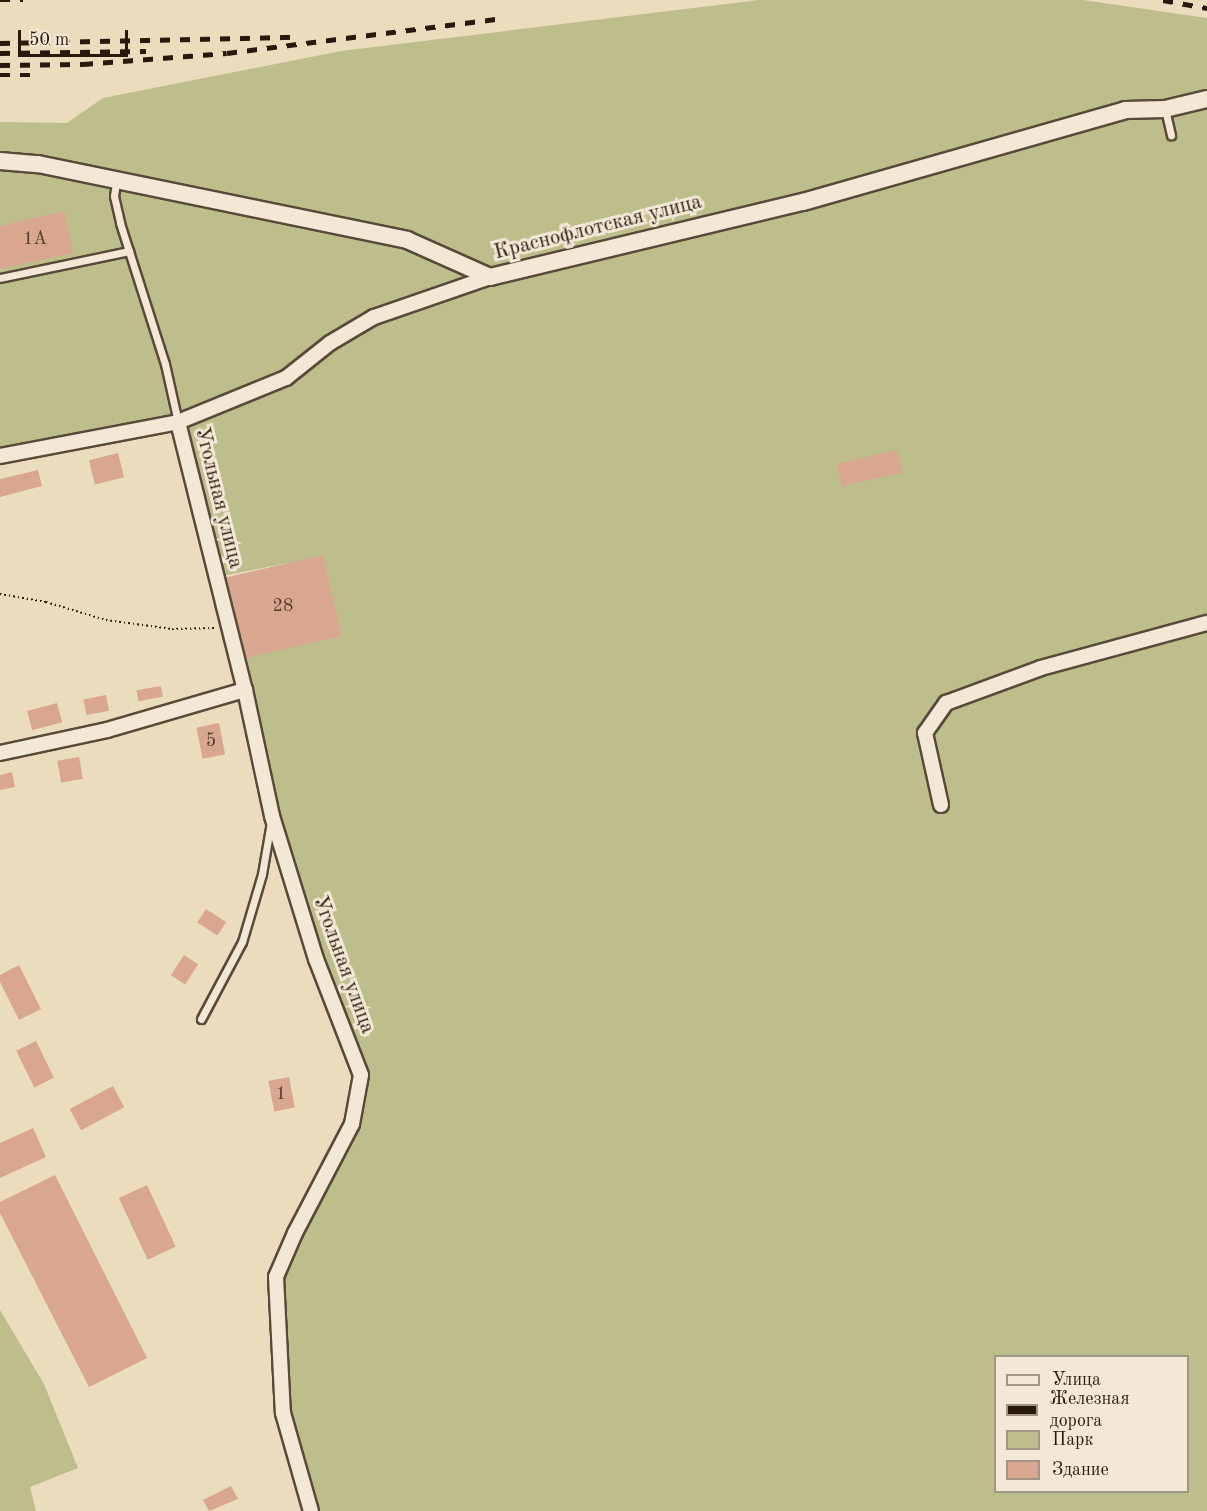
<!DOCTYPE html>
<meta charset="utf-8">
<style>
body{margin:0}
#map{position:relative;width:1207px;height:1511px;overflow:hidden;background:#ecdcbe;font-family:"Old Standard TT",serif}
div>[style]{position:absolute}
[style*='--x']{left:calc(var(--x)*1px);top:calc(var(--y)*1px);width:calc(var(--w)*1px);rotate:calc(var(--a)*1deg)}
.green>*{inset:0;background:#bebe8d}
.building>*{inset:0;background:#d9a690;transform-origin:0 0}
.path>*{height:2px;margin-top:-1px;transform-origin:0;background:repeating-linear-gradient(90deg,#28190c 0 1.5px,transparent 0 4.5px)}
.roads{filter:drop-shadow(2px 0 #594a38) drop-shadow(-2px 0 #594a38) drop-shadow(0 2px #594a38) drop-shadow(0 -2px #594a38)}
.service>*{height:7px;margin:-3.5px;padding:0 3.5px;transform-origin:3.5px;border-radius:3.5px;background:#f3e8d5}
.minor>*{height:14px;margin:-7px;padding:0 7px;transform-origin:7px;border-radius:7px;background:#f3e8d5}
.tertiary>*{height:16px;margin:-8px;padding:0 8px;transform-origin:8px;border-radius:8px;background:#f3e8d5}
.rail>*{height:4.5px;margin-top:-2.25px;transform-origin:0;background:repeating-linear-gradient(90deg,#28190c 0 10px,transparent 0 20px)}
span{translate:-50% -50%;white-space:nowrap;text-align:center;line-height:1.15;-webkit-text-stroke:6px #f3e8d5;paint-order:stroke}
.number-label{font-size:18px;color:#543c2d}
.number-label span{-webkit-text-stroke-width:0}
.street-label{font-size:21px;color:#28190c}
.legend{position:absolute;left:994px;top:1355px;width:195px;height:138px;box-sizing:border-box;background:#f3e8d5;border:2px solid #a29585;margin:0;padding:8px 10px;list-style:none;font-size:18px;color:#28190c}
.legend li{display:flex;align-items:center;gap:12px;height:30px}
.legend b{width:30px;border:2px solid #a29585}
.scale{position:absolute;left:18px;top:30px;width:110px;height:27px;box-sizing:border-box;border:3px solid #28190c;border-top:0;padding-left:8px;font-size:18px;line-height:21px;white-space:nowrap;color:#28190c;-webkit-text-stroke:4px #f3e8d5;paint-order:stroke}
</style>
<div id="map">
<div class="green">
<i style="clip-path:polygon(evenodd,759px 0,1083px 0,1207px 18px,1207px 1511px,311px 1511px,283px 1413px,276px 1277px,352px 1124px,361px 1075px,316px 959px,237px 658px,341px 636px,323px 556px,217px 577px,177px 422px,0 456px,0 122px,67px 123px,103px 98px,341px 51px,759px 0,996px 1356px,1188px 1356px,1188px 1492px,996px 1492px,996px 1356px)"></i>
<i style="clip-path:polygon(0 1310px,44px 1384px,78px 1468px,30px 1487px,36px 1511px,0 1511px)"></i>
</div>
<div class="building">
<i style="clip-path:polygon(64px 211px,73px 253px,0 269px,0 226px)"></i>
<i style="left:897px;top:450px;width:23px;height:62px;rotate:77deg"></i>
<i style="left:118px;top:453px;width:25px;height:30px;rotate:76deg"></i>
<i style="clip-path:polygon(38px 470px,42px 486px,0 497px,0 479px)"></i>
<i style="left:323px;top:555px;width:83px;height:99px;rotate:77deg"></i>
<i style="left:161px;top:686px;width:11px;height:25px;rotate:80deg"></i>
<i style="left:106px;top:695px;width:16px;height:23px;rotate:79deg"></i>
<i style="left:57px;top:703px;width:20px;height:31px;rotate:75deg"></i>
<i style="left:219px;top:723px;width:32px;height:23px;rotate:79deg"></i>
<i style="left:79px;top:757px;width:22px;height:22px;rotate:80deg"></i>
<i style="clip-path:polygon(12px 772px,15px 787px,0 790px,0 775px)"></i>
<i style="left:206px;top:909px;width:24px;height:16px;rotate:33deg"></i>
<i style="left:184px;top:955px;width:17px;height:24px;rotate:33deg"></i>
<i style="clip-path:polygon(19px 965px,41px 1009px,19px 1020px,0 982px,0 975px)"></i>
<i style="left:36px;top:1041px;width:41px;height:22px;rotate:64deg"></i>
<i style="left:289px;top:1077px;width:31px;height:21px;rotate:79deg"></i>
<i style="left:113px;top:1086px;width:24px;height:49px;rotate:62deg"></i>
<i style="clip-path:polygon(33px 1128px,46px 1157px,0 1178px,0 1143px)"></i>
<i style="clip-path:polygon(55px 1175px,147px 1358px,89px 1387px,0 1213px,0 1202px)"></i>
<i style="left:147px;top:1185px;width:68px;height:31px;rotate:65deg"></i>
<i style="clip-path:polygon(231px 1486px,238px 1499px,209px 1511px,203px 1500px)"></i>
</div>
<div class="path">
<i style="--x:0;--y:594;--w:47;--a:9.9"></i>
<i style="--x:46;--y:602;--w:63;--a:16.7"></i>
<i style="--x:106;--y:620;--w:67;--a:7.8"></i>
<i style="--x:172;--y:629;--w:43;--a:-1.3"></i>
</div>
<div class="roads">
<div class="service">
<i style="--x:1165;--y:109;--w:27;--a:77"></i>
<i style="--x:116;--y:182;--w:14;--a:98"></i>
<i style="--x:114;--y:196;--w:28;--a:77"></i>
<i style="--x:120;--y:223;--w:148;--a:72.3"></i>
<i style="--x:165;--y:364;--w:59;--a:77.4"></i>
<i style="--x:0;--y:278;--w:132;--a:-11.8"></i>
<i style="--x:201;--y:1019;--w:87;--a:-62"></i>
<i style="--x:242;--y:942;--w:71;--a:-73.6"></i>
<i style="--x:262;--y:874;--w:53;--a:-80.2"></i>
</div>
<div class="minor">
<i style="--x:178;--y:422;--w:276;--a:76"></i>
<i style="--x:245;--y:690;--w:129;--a:77.9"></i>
<i style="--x:272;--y:816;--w:150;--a:72.9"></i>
<i style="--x:316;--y:959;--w:124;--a:68.8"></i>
<i style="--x:361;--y:1075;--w:50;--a:100.4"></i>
<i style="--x:352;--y:1124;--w:123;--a:117.6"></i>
<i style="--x:295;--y:1233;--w:48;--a:113.4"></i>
<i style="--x:276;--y:1277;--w:136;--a:87.1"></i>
<i style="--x:283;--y:1413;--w:102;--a:74.1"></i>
<i style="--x:0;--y:456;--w:181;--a:-10.8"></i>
<i style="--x:178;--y:422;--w:117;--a:-22.2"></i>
<i style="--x:286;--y:378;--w:56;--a:-38.5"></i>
<i style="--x:330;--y:343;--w:51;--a:-30.6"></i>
<i style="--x:374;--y:317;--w:123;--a:-19"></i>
<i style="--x:0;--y:753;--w:109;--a:-12.1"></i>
<i style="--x:107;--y:730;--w:144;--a:-16.2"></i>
<i style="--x:941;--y:805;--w:74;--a:-102.5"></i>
<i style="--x:925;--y:733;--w:37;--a:-55"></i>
<i style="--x:946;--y:703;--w:101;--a:-20.2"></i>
<i style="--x:1041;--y:668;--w:172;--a:-15.2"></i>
</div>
<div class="tertiary">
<i style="--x:0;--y:161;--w:38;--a:5"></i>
<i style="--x:38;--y:164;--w:377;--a:11.6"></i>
<i style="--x:407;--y:240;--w:91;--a:24"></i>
<i style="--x:490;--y:277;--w:322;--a:-13.5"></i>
<i style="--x:803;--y:202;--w:335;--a:-15.9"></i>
<i style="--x:1125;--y:110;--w:40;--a:-1.4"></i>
<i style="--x:1165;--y:109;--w:43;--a:-13.4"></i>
</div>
</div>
<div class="rail">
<i style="--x:0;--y:0;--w:23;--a:0"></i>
<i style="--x:1163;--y:0;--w:45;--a:10.3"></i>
<i style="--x:0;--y:43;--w:295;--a:-1.2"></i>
<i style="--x:0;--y:53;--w:146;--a:-0.8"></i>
<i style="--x:0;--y:65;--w:83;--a:-0.7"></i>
<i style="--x:83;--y:64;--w:144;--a:-4.4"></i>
<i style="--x:227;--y:53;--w:271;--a:-7.2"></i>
<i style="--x:0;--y:75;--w:33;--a:0"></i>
</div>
<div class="number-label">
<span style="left:35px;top:239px">1А</span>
<span style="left:283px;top:606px">28</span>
<span style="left:211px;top:741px">5</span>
<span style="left:281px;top:1094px">1</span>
</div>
<div class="street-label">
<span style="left:598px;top:228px;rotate:-14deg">Краснофлотская улица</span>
<span style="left:218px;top:498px;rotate:76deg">Угольная улица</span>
<span style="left:343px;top:965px;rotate:70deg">Угольная улица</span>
</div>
<ul class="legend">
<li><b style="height:8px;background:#f3e8d5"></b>Улица</li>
<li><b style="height:8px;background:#28190c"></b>Железная дорога</li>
<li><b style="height:16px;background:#bebe8d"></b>Парк</li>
<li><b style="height:16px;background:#d9a690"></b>Здание</li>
</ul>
<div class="scale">50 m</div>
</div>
